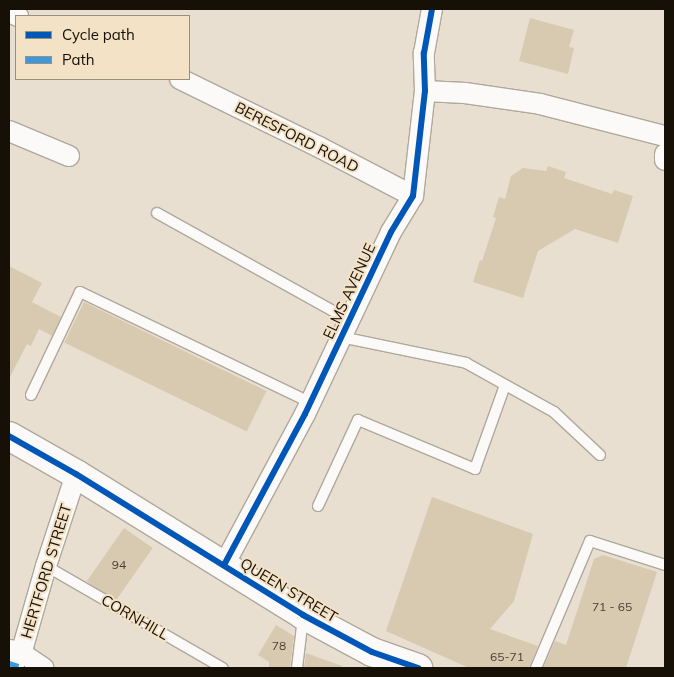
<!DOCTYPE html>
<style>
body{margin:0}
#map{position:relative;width:674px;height:677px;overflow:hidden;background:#e8dfd0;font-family:Mulish,sans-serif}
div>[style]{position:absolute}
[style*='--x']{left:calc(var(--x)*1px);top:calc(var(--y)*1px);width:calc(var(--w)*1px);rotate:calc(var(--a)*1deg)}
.building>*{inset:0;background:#d8cab1;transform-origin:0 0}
.roads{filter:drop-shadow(1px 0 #afa89c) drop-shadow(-1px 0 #afa89c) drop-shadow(0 1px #afa89c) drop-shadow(0 -1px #afa89c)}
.lane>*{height:10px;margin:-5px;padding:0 5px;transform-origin:5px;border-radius:5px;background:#fcfaf8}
.street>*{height:20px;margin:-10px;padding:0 10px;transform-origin:10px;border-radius:10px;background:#fcfaf8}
.secondary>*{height:28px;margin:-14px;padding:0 14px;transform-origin:14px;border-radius:14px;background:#fcfaf8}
.quiet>*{height:5px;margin-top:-2.5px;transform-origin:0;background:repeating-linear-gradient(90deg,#3b9add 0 10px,transparent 0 15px)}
.cycleway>*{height:6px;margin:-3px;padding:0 3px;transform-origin:3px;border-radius:3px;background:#0057b8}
span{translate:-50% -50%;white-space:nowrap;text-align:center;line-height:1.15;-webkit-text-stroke:4px #f3e2c6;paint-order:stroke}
.number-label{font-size:12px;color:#463e32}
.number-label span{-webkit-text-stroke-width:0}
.street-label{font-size:15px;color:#161007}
.frame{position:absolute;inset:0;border:10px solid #161007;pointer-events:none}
.legend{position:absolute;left:15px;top:15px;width:175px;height:65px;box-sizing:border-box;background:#f3e2c6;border:1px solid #9b8e7a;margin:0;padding:6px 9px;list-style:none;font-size:15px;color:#161007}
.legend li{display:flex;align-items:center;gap:10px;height:25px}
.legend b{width:25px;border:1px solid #9b8e7a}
</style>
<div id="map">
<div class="building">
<i style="clip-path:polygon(530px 18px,574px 30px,569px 47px,574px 48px,568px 74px,519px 61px)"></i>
<i style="clip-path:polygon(548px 166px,566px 172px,564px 178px,612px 194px,614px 190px,633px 196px,618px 243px,575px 229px,538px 251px,523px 298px,473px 282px,480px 260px,482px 261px,496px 218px,493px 217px,499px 197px,505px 199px,511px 176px,523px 168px,546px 171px)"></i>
<i style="clip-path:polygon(9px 266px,42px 283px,32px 302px,61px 317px,52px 336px,39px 329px,31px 346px,27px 344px,9px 379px)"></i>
<i style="left:84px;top:302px;width:203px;height:45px;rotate:26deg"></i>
<i style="clip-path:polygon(432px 497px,533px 534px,514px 601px,490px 629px,538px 646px,529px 668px,469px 668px,386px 631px)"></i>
<i style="left:124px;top:528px;width:35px;height:65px;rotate:35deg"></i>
<i style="clip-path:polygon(603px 555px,657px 572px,626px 668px,543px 668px,555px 641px,566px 645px,594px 559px)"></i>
<i style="clip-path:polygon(276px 625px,294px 636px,290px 668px,269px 668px,269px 662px,258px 655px)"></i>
<i style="clip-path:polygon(306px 653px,342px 666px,342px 668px,304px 668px)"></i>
</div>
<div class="roads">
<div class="lane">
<i style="--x:157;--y:213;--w:220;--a:29.1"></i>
<i style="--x:341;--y:337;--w:128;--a:11.7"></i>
<i style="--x:466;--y:363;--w:101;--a:29.1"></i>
<i style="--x:554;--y:412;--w:63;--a:43.1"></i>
<i style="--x:31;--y:395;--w:114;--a:-64.6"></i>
<i style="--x:80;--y:292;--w:255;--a:25.6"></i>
<i style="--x:318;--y:506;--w:95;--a:-65.1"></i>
<i style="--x:358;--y:420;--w:127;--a:22.7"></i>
<i style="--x:475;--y:469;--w:89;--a:-70.3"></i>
<i style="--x:46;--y:566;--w:204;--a:30"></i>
<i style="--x:297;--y:668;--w:50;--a:-83.2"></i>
<i style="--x:536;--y:668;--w:138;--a:-67"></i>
<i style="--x:590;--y:541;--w:79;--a:17.7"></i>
</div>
<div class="street">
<i style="--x:9;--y:12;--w:10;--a:24"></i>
<i style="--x:180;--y:79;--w:155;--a:26.1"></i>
<i style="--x:319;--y:147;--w:106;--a:27.5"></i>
<i style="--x:425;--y:91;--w:40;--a:2.9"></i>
<i style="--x:465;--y:93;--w:76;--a:8.3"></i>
<i style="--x:540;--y:104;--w:129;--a:14.4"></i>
<i style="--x:9;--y:131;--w:65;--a:22.6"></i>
<i style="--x:665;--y:154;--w:6;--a:90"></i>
<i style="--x:224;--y:565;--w:171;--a:-61.8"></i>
<i style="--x:305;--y:414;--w:201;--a:-64.7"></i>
<i style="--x:391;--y:232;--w:42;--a:-58.6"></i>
<i style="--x:413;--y:196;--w:106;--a:-83.5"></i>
<i style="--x:425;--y:91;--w:38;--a:-92"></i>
<i style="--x:424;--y:53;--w:45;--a:-79.7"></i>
<i style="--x:10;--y:650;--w:11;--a:15"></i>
<i style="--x:21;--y:653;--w:27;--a:34"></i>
<i style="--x:17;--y:668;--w:106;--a:-74.1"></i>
<i style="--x:46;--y:566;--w:97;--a:-71.9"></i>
</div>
<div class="secondary">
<i style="--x:9;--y:436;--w:77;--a:29.6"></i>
<i style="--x:76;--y:474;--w:267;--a:31.8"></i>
<i style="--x:303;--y:615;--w:78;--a:28.2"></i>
<i style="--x:372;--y:652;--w:49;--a:19.2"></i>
</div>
</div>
<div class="quiet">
<i style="--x:9;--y:663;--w:16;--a:18"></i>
</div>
<div class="cycleway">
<i style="--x:9;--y:436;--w:77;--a:29.6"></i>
<i style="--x:76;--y:474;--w:267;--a:31.8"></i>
<i style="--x:303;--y:615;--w:78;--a:28.2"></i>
<i style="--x:372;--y:652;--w:49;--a:19.2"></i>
<i style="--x:224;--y:565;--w:171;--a:-61.8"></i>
<i style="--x:305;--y:414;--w:201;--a:-64.7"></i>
<i style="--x:391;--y:232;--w:42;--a:-58.6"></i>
<i style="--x:413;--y:196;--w:106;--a:-83.5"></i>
<i style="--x:425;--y:91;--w:38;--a:-92"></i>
<i style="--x:424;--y:53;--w:45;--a:-79.7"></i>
</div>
<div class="number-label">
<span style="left:119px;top:565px">94</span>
<span style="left:612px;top:607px">71 - 65</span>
<span style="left:279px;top:646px">78</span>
<span style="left:507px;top:657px">65-71</span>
</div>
<div class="street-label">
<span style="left:297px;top:137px;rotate:27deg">BERESFORD ROAD</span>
<span style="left:349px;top:291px;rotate:-65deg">ELMS AVENUE</span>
<span style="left:46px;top:571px;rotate:-73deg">HERTFORD STREET</span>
<span style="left:289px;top:590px;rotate:31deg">QUEEN STREET</span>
<span style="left:135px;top:617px;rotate:30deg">CORNHILL</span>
</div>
<div class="frame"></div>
<ul class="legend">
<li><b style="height:6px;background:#0057b8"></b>Cycle path</li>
<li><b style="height:6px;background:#3b9add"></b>Path</li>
</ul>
</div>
